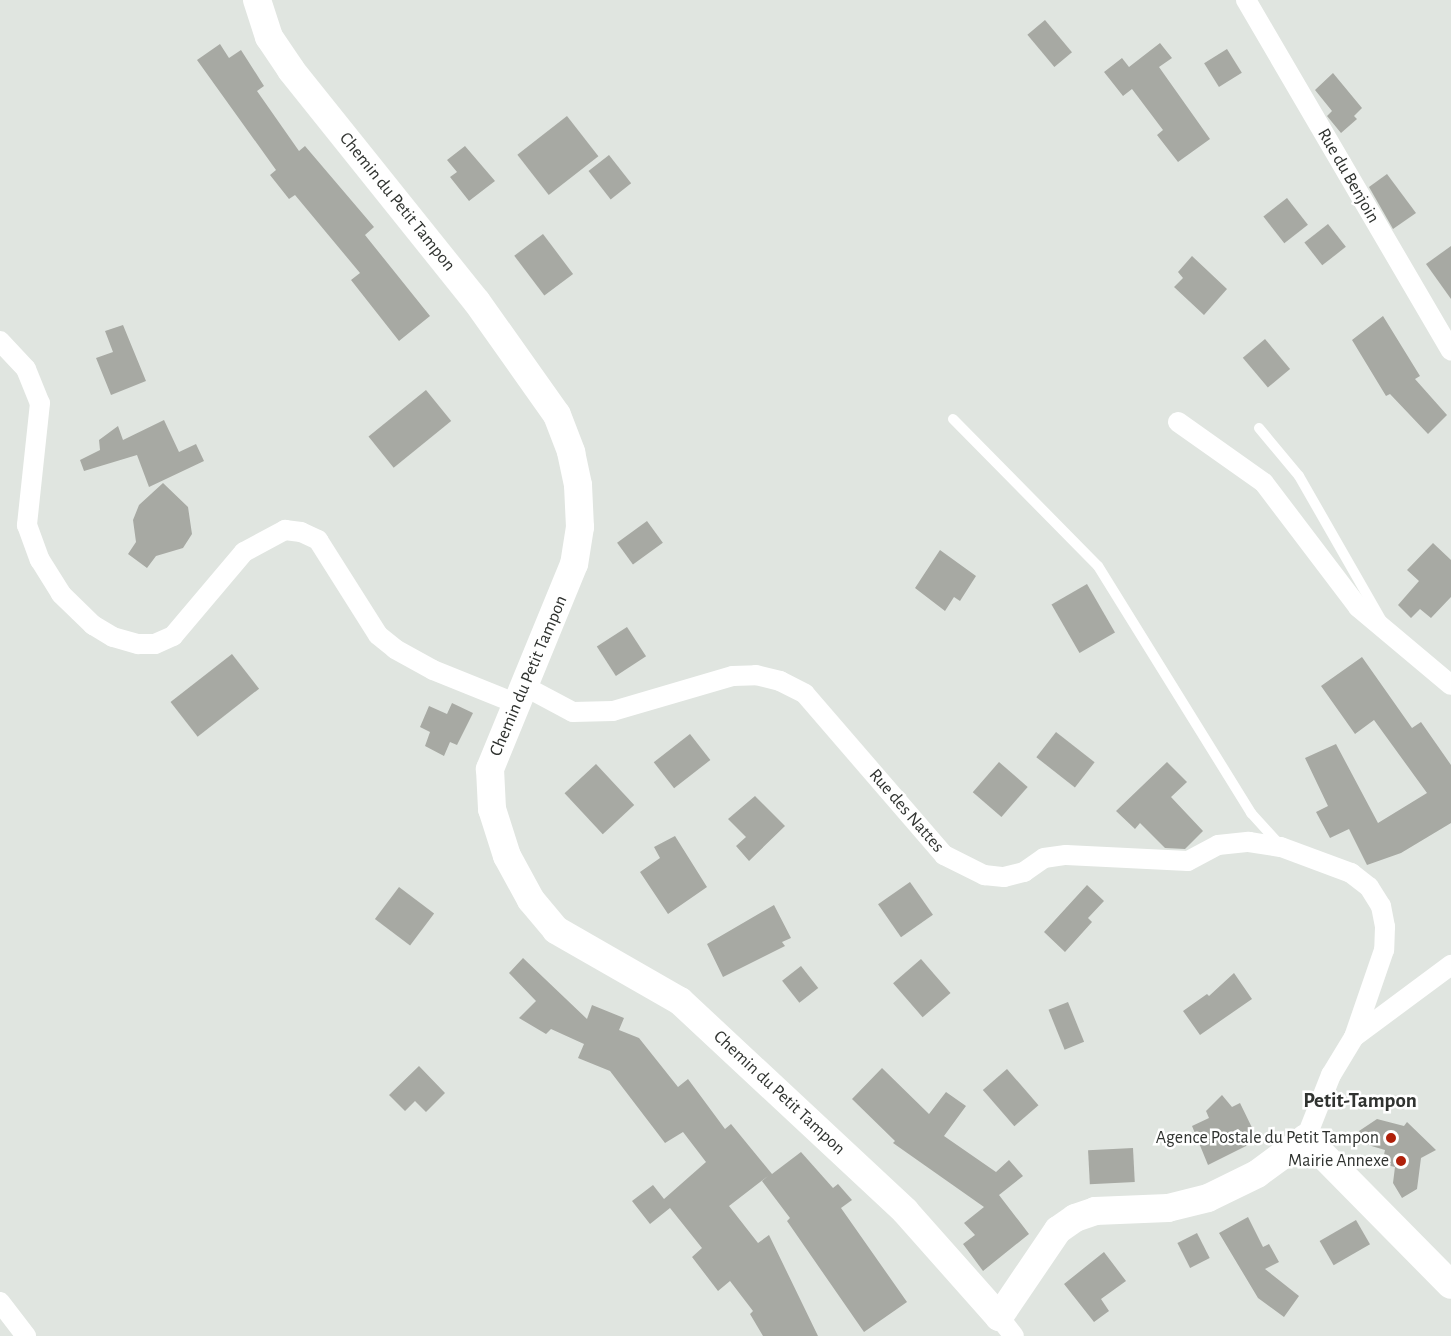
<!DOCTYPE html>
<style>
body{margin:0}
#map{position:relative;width:1451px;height:1336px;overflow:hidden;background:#e0e5e0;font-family:"Alegreya Sans",sans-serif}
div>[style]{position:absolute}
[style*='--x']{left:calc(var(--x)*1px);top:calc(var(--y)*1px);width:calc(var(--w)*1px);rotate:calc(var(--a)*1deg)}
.building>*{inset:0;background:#a7a9a3;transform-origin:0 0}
.lane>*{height:10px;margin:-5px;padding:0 5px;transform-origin:5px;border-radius:5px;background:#fff}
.street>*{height:20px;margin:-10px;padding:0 10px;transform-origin:10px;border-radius:10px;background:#fff}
.secondary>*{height:28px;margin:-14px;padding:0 14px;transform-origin:14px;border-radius:14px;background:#fff}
.dots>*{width:16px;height:16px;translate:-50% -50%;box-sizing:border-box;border:3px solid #fff;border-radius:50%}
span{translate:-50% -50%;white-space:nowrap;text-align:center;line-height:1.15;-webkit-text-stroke:5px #fff;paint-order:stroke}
.street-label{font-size:18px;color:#303330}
.poi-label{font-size:18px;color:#303330}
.right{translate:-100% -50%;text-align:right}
.quarter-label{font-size:21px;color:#303330;font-weight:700}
</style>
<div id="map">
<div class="building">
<i style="left:1045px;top:20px;width:42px;height:23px;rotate:50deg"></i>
<i style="clip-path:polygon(1160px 43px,1172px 58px,1159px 67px,1210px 139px,1178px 162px,1157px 135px,1163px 130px,1132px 89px,1123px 96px,1104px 72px,1122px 58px,1129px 67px)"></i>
<i style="clip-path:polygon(220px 44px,229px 58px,241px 50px,264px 86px,257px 91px,299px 151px,305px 146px,374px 227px,365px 235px,430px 316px,399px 341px,351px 280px,360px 273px,295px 195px,289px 199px,270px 175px,276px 170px,197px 60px)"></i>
<i style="left:1227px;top:49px;width:28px;height:27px;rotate:58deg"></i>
<i style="clip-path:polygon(1333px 73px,1362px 108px,1354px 116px,1357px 119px,1341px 133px,1327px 116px,1332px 111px,1315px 90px)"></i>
<i style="left:567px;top:116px;width:51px;height:63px;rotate:52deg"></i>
<i style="clip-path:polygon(465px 146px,495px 181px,469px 201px,450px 177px,457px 172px,447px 160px)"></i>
<i style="left:609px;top:155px;width:36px;height:26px;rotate:52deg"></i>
<i style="clip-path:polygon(1387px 174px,1416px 213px,1393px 229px,1369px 187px)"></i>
<i style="left:1287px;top:198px;width:34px;height:30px;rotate:52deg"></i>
<i style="left:1328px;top:224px;width:29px;height:30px;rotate:52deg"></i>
<i style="left:543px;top:234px;width:50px;height:36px;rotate:53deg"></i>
<i style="clip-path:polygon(1451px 246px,1451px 299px,1426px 264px)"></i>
<i style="clip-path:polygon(1192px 256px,1227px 289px,1204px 315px,1174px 287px,1183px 278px,1178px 272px)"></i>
<i style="clip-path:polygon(1383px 316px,1420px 376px,1415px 379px,1447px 415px,1428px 434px,1390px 394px,1386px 396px,1352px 340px)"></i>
<i style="clip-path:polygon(123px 325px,146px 381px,111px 395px,96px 358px,113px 352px,105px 331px)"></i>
<i style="left:1265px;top:339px;width:39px;height:29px;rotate:50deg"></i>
<i style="left:426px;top:390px;width:40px;height:74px;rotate:51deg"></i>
<i style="clip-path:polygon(164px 420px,179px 452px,196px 444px,204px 461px,149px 487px,137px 455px,84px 471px,80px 460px,100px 450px,99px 440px,118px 426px,123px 440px)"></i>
<i style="clip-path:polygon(163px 483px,188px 507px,192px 534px,183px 548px,156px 556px,147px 568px,128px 554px,136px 542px,133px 520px,139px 505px)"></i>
<i style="left:647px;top:521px;width:27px;height:37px;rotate:54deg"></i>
<i style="clip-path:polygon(1433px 543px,1451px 560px,1451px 597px,1431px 618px,1420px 609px,1411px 618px,1398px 605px,1419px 581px,1407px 570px)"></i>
<i style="clip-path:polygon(940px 550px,976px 576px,960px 601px,954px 597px,945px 611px,915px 588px)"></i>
<i style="left:1087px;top:584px;width:56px;height:41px;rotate:60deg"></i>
<i style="left:627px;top:627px;width:35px;height:36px;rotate:57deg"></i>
<i style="left:232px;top:654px;width:44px;height:78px;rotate:52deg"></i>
<i style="clip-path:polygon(1362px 657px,1412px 728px,1421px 722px,1451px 765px,1451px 823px,1401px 853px,1367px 865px,1349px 829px,1330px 838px,1316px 812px,1328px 806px,1305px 758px,1336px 744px,1378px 823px,1427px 793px,1374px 720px,1355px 734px,1321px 686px)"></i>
<i style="clip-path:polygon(452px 703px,473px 713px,457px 745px,450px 742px,444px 756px,425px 746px,430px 732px,420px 727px,429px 706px,447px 714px)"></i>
<i style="left:1056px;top:732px;width:49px;height:32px;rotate:38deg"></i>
<i style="left:690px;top:734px;width:33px;height:46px;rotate:52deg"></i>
<i style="left:999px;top:762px;width:38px;height:40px;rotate:41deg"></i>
<i style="clip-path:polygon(1167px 762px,1187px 782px,1171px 797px,1203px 831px,1185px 849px,1165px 848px,1140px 823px,1135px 829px,1116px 811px)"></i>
<i style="left:596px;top:764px;width:56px;height:43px;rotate:47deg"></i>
<i style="clip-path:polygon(755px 796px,785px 826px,749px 861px,736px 846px,746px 837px,728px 819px)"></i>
<i style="clip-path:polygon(675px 836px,707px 887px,668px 914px,640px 872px,660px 858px,654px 847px)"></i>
<i style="left:910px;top:882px;width:40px;height:39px;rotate:55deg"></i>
<i style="clip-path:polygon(1087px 885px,1104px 901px,1088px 918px,1092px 922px,1065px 952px,1044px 932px)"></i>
<i style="left:399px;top:887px;width:44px;height:40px;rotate:37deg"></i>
<i style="clip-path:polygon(774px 905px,791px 938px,782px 942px,785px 946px,723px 977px,707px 944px)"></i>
<i style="clip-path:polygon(523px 958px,587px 1019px,592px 1005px,624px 1018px,619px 1030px,639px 1038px,678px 1087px,688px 1079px,725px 1129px,731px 1124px,772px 1174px,801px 1152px,833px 1188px,838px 1184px,852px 1200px,841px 1208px,907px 1302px,864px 1332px,787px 1221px,790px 1218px,762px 1181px,768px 1176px,729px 1206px,758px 1243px,769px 1235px,818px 1336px,763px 1336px,750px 1314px,753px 1311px,730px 1281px,718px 1291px,692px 1257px,702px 1248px,670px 1208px,650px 1224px,632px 1201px,653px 1185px,664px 1199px,706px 1162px,683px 1132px,665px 1143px,610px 1071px,578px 1058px,584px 1044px,551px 1029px,546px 1034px,519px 1018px,536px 1001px,509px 973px)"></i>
<i style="left:921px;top:959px;width:45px;height:37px;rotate:49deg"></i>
<i style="left:801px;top:966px;width:28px;height:24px;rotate:52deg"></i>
<i style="clip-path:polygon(1234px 973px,1252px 999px,1200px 1035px,1183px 1011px,1207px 994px,1209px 996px)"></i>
<i style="left:1068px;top:1002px;width:43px;height:21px;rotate:68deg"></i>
<i style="clip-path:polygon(419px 1066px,445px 1093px,426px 1112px,415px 1101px,405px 1111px,389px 1095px)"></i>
<i style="clip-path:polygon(882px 1068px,929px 1114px,946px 1092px,966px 1106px,944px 1136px,996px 1172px,1009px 1160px,1023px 1176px,999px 1195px,1029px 1234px,983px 1271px,963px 1244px,975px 1235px,964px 1223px,984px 1207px,893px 1143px,895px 1141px,852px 1099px)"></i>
<i style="left:1007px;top:1069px;width:48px;height:32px;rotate:49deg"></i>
<i style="clip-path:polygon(1222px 1095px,1232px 1107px,1240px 1103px,1258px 1140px,1208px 1165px,1192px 1126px,1209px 1118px,1206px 1111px)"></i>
<i style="clip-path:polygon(1377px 1119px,1404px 1126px,1407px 1122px,1436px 1150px,1421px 1158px,1417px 1189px,1402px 1198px,1393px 1183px,1395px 1167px,1382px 1164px,1385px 1150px,1368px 1145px,1359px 1131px)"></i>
<i style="left:1133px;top:1148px;width:34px;height:45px;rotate:87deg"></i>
<i style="clip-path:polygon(1248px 1217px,1263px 1247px,1269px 1244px,1279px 1262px,1265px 1269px,1299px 1296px,1284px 1317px,1258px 1298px,1219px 1233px)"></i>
<i style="left:1356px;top:1220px;width:28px;height:42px;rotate:60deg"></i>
<i style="left:1197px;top:1233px;width:28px;height:22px;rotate:63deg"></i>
<i style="clip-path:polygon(1104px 1252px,1126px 1281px,1101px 1299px,1109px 1311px,1094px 1322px,1064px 1284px)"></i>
</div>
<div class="lane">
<i style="--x:953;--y:419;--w:206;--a:45.4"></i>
<i style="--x:1098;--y:566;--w:291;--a:58.2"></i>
<i style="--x:1251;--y:813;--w:45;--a:47.7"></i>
<i style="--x:1259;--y:428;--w:62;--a:50.2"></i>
<i style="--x:1299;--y:476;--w:167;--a:60.2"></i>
</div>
<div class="street">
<i style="--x:1246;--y:0;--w:406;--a:59.7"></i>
<i style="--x:0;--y:341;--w:38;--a:47"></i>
<i style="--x:26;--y:369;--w:37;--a:68"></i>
<i style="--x:40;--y:403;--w:123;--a:96.1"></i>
<i style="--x:27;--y:525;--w:37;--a:70"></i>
<i style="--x:40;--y:560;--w:40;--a:58"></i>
<i style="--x:61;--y:594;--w:45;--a:44.1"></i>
<i style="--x:93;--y:625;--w:23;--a:31"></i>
<i style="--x:113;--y:637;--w:26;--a:16"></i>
<i style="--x:138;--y:644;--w:17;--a:0"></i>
<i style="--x:155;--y:644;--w:20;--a:-24"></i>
<i style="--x:173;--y:636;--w:110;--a:-49.8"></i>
<i style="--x:244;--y:552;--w:47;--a:-28.2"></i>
<i style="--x:285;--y:530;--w:16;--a:7"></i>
<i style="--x:301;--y:532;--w:19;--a:25"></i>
<i style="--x:318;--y:540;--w:112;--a:57.7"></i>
<i style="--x:378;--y:635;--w:22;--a:39"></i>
<i style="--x:395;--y:649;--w:43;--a:28.9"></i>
<i style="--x:433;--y:670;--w:88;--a:21.9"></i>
<i style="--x:1178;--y:422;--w:105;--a:35.3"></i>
<i style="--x:1264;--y:483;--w:156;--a:52.8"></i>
<i style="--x:1358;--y:607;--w:121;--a:40"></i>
<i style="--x:524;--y:686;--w:55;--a:28"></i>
<i style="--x:573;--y:712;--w:40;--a:-1.4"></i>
<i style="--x:613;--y:711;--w:125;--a:-16.3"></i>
<i style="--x:733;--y:676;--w:23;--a:-2"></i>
<i style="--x:756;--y:675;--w:25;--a:14"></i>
<i style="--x:780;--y:681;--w:28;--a:27"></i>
<i style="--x:805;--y:694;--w:213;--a:49.2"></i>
<i style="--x:944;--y:855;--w:45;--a:26.6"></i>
<i style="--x:984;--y:875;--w:20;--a:6"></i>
<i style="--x:1004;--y:877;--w:21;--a:-14"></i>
<i style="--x:1024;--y:872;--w:24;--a:-35"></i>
<i style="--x:1044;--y:858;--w:22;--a:-8"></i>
<i style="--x:1066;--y:855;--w:122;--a:2.8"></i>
<i style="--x:1188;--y:861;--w:34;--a:-28"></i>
<i style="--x:1218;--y:845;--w:31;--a:-6"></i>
<i style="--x:1249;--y:842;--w:32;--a:9"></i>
<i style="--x:1281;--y:847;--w:75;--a:20.4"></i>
<i style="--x:1351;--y:873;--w:23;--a:38"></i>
<i style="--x:1369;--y:887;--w:22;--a:58"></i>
<i style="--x:1381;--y:906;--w:21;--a:79"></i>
<i style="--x:1385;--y:927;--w:23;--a:92"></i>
<i style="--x:1384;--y:950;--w:92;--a:109"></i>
<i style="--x:1306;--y:1138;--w:68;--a:-68.4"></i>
<i style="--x:1331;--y:1075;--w:44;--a:-58.8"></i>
<i style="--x:1354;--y:1037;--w:121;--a:-36.6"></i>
<i style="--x:0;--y:1302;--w:43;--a:52.6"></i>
<i style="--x:999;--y:1317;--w:24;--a:52"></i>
</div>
<div class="secondary">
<i style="--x:257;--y:0;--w:39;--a:72"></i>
<i style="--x:269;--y:37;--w:40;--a:56"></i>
<i style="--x:291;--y:70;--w:297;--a:51.3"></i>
<i style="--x:477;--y:302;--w:138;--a:54.7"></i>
<i style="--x:557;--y:415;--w:40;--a:69"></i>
<i style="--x:571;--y:452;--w:34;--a:78"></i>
<i style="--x:578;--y:485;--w:42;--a:87.3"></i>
<i style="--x:580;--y:527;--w:37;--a:99"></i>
<i style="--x:574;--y:564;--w:222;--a:112.3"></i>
<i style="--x:490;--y:769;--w:40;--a:87.1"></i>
<i style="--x:492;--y:809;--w:49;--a:72.3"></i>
<i style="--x:507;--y:856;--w:50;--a:61.4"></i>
<i style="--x:531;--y:900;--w:39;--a:50"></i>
<i style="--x:556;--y:930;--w:143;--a:29.8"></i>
<i style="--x:680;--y:1001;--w:308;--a:43"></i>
<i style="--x:905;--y:1211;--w:142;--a:48.4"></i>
<i style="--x:999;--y:1317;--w:105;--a:-55.9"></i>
<i style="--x:1058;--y:1230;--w:21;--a:-35"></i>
<i style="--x:1075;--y:1218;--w:21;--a:-19"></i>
<i style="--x:1095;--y:1211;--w:73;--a:-2.4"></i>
<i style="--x:1168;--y:1208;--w:41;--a:-14"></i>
<i style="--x:1208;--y:1198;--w:55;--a:-26.1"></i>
<i style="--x:1257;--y:1174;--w:61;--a:-36.3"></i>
<i style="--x:1306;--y:1138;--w:206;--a:45.4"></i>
</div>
<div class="dots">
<i style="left:1391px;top:1138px;background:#af200a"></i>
<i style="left:1401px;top:1161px;background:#af200a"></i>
</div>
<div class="street-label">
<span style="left:1348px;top:176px;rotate:60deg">Rue du Benjoin</span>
<span style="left:397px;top:202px;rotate:51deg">Chemin du Petit Tampon</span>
<span style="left:529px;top:676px;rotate:-67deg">Chemin du Petit Tampon</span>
<span style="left:906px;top:811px;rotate:49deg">Rue des Nattes</span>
<span style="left:779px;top:1093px;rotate:43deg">Chemin du Petit Tampon</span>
</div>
<div class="poi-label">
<span class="right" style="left:1379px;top:1138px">Agence Postale du Petit Tampon</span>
<span class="right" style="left:1389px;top:1161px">Mairie Annexe</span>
</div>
<div class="quarter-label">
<span style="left:1360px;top:1101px">Petit-Tampon</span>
</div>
</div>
